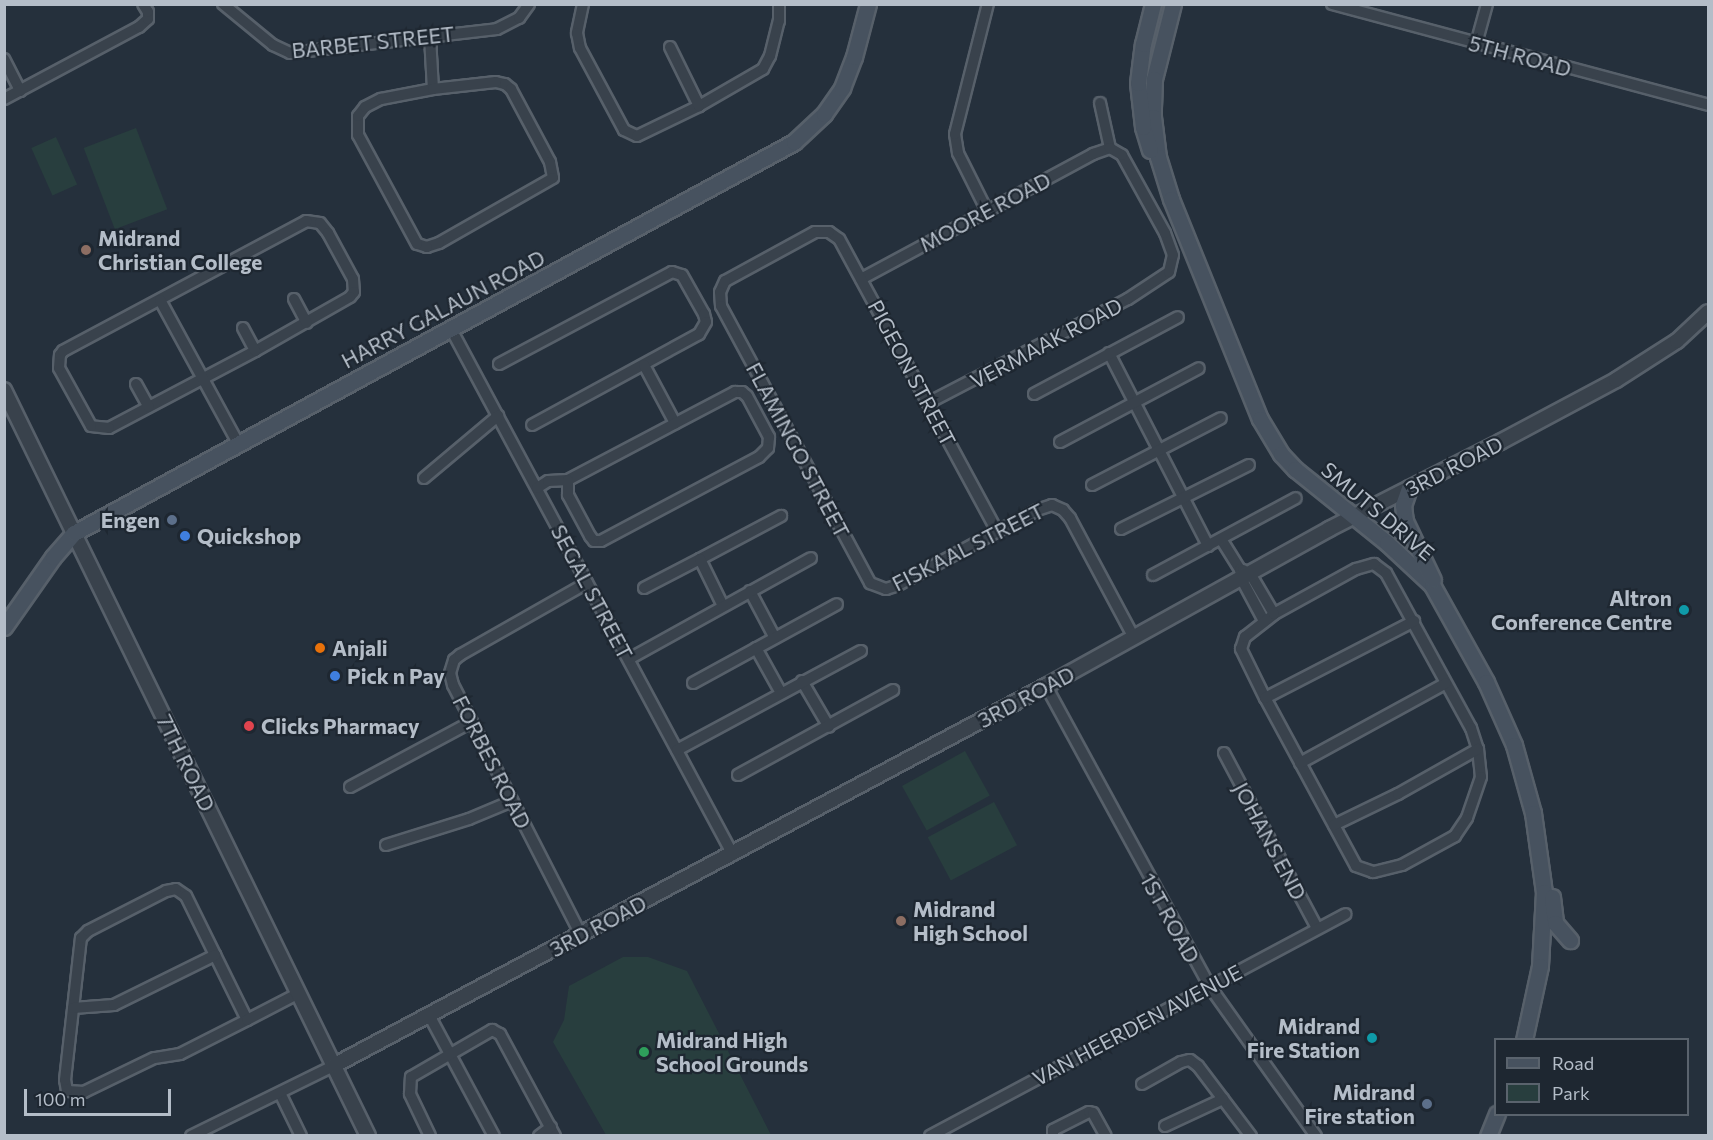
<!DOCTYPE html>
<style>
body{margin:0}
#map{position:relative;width:1713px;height:1140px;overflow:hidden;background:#25303c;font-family:Commissioner,sans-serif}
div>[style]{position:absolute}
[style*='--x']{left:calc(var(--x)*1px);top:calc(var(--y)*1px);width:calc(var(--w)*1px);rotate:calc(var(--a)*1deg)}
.green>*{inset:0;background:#283e3e;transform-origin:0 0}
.roads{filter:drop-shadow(2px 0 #57606a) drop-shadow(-2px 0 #57606a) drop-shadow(0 2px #57606a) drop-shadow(0 -2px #57606a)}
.minor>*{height:10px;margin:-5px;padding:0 5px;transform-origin:5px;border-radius:5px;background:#39424c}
.tertiary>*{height:14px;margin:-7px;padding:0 7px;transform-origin:7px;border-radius:7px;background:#39424c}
.secondary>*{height:15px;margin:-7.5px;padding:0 7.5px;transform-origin:7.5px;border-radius:7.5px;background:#47525f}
.dots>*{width:16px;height:16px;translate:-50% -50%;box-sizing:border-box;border:3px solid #1e2731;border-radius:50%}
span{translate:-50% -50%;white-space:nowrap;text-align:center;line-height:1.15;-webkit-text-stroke:4.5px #1e2731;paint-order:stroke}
.street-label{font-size:21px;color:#b4bdc8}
.poi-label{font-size:21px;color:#b4bdc8;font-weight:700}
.left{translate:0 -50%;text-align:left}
.right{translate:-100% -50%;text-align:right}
.frame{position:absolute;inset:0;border:6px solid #b4bdc8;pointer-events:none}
.legend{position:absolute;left:1494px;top:1038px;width:195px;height:78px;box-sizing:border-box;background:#1e2731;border:2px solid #5a636d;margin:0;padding:8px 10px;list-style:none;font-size:18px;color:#b4bdc8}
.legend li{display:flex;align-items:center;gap:12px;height:30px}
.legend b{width:30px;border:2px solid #5a636d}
.scale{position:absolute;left:24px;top:1089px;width:147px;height:27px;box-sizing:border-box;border:3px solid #b4bdc8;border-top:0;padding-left:8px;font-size:18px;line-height:21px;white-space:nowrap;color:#b4bdc8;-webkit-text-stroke:4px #1e2731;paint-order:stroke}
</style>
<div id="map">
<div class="green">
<i style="left:136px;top:128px;width:87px;height:56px;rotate:69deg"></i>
<i style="left:56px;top:137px;width:52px;height:27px;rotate:66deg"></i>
<i style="left:965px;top:751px;width:51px;height:72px;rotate:61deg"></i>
<i style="left:994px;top:802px;width:49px;height:75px;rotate:62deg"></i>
<i style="clip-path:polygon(623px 957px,648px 957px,687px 971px,771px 1135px,606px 1135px,553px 1042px,564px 1020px,569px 986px)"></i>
</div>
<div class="roads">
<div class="minor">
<i style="--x:223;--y:4;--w:65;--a:39.4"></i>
<i style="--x:273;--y:45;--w:19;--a:25"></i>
<i style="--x:290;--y:53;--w:208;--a:-6.6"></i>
<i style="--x:497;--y:29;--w:25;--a:-27"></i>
<i style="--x:519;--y:18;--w:17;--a:-54"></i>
<i style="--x:583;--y:4;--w:30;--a:102"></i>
<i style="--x:577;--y:33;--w:15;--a:79"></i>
<i style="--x:580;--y:48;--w:93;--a:61.8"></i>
<i style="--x:624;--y:130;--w:14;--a:25"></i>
<i style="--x:637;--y:136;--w:69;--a:-25.8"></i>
<i style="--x:699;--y:106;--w:74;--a:-30"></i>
<i style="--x:763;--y:69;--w:15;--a:-62"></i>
<i style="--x:770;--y:56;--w:36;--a:-76"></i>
<i style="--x:779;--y:21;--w:17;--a:-90"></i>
<i style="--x:1332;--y:4;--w:389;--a:15"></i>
<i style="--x:430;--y:37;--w:52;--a:86.7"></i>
<i style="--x:1476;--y:44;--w:41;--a:-74.6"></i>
<i style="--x:670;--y:47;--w:66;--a:63.8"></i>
<i style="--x:4;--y:59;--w:36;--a:63"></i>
<i style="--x:496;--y:82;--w:9;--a:13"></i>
<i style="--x:505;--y:84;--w:8;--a:40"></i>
<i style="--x:511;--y:89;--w:83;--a:61.9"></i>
<i style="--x:550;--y:162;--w:16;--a:79"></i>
<i style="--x:553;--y:178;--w:131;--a:150.3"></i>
<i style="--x:439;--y:243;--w:13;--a:162"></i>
<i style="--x:427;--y:247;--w:10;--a:-163"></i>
<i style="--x:417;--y:244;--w:124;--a:-118.4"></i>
<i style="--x:358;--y:135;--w:19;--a:-90"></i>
<i style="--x:358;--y:116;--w:11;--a:-52"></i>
<i style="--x:365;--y:107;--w:18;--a:-27"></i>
<i style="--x:381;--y:99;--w:53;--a:-10.9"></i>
<i style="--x:433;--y:89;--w:63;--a:-6.3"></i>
<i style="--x:4;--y:99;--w:153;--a:-28.1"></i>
<i style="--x:139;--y:27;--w:12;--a:-42"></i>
<i style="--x:148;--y:19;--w:7;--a:-90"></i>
<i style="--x:148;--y:12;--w:9;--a:-122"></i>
<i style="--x:1100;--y:103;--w:46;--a:77.5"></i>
<i style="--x:987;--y:211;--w:65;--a:-116.6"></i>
<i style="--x:958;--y:153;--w:19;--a:-99"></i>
<i style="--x:955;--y:134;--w:134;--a:-75.8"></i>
<i style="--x:306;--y:221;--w:14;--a:8"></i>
<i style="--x:320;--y:223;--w:13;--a:51"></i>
<i style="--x:328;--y:233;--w:52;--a:61.5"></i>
<i style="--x:353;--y:279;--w:13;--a:86"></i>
<i style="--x:354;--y:292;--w:6;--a:129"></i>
<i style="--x:350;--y:297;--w:109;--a:150.4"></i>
<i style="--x:255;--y:351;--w:165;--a:152.2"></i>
<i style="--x:109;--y:428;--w:18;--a:-174"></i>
<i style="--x:91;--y:426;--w:66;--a:-118.9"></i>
<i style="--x:59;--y:368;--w:13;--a:-86"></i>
<i style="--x:60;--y:355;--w:5;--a:-53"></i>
<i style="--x:63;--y:351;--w:276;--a:-28.1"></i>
<i style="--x:861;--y:279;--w:264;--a:-28.3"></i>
<i style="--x:1093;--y:154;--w:18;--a:-19"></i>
<i style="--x:294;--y:299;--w:27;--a:62"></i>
<i style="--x:160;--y:300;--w:163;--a:61.4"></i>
<i style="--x:243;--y:328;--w:26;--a:62"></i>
<i style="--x:451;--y:329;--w:597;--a:61.8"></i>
<i style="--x:1109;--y:353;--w:217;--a:62.8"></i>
<i style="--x:499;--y:364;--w:196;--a:-28"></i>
<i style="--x:672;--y:272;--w:10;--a:17"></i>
<i style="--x:682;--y:275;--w:45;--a:60.6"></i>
<i style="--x:704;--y:314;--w:8;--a:76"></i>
<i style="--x:706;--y:322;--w:14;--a:120"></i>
<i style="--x:699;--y:334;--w:190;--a:151.4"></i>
<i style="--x:644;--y:365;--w:66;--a:61.9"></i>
<i style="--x:136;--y:384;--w:26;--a:61"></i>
<i style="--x:1034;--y:394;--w:163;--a:-28.1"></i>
<i style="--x:928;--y:403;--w:225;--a:-27.5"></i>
<i style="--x:1128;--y:299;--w:49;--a:-33.4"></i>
<i style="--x:1169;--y:272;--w:17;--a:-77"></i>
<i style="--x:1173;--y:255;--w:23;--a:-110"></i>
<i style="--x:1165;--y:233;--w:89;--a:-118.9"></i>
<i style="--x:1122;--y:155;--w:14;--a:-150"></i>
<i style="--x:1060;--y:442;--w:157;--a:-28"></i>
<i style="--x:424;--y:478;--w:97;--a:-40"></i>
<i style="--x:1092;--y:485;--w:145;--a:-27.4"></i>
<i style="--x:537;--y:488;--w:13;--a:-32"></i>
<i style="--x:548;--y:481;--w:20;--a:-3"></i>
<i style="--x:568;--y:480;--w:189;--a:-27.8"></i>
<i style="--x:735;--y:392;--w:7;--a:0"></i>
<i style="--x:742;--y:392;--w:6;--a:39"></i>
<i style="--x:747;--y:396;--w:47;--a:61.8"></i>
<i style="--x:769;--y:437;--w:11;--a:95"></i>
<i style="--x:768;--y:448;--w:13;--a:135"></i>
<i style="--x:759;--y:457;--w:179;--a:152"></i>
<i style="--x:601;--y:541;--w:7;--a:180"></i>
<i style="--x:594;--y:541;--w:6;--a:-129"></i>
<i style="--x:590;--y:536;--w:47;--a:-118.2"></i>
<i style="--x:568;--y:495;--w:15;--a:-90"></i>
<i style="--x:1121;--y:529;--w:143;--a:-26.6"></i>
<i style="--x:997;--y:531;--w:332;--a:-118.4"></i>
<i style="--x:839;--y:239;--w:12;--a:-145"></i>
<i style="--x:829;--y:232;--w:14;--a:180"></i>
<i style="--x:815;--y:232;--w:102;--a:151.4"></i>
<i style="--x:725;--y:281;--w:12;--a:114"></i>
<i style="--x:720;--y:292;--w:14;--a:86"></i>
<i style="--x:721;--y:306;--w:315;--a:61.7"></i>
<i style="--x:870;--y:583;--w:17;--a:21"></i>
<i style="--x:886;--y:589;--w:10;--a:-17"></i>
<i style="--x:896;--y:586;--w:160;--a:-28.3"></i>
<i style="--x:1037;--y:510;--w:16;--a:-18"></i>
<i style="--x:1052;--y:505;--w:12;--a:24"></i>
<i style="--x:1063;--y:510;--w:11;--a:49"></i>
<i style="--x:1070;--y:518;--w:136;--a:61.9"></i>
<i style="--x:1221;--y:539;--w:36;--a:58"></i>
<i style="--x:1240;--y:569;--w:11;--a:80"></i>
<i style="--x:1242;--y:580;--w:47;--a:61.8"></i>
<i style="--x:700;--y:559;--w:92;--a:-28"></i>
<i style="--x:1374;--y:564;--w:15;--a:37"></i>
<i style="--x:1386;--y:573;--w:177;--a:61.3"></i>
<i style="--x:1471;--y:728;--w:22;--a:72"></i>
<i style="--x:1478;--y:749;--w:28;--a:84"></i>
<i style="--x:1481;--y:777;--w:43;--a:108.9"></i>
<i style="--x:1467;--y:818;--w:22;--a:124"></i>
<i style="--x:1455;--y:836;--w:60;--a:151.3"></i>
<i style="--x:1402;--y:865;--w:30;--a:166"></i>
<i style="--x:1373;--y:872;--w:18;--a:-161"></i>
<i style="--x:1356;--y:866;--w:191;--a:-118.4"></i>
<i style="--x:1265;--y:698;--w:55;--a:-116.1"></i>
<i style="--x:1241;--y:649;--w:13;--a:-72"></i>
<i style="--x:1245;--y:637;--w:37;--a:-38"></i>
<i style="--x:1274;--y:614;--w:94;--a:-28.8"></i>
<i style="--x:1356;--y:569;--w:19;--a:-16"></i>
<i style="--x:1243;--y:570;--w:9;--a:32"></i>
<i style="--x:1251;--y:575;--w:45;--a:59.5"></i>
<i style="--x:1153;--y:575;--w:162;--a:-28.3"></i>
<i style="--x:644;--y:588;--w:63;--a:-27.4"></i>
<i style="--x:700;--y:559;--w:52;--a:63.9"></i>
<i style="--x:750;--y:591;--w:53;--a:62"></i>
<i style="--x:756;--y:648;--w:51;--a:60.9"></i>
<i style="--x:629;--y:659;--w:208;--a:-29"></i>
<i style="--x:802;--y:681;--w:53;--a:59.6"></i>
<i style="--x:693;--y:683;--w:164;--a:-28.7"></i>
<i style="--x:1046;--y:686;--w:343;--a:61.4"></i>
<i style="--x:1210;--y:987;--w:183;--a:54.6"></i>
<i style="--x:1265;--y:698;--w:168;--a:-27.3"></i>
<i style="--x:677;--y:750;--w:209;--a:-28.3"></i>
<i style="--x:1224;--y:753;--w:198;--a:62"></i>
<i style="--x:1300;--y:763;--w:166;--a:-28.7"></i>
<i style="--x:738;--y:775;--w:177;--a:-28.7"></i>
<i style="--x:350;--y:787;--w:137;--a:-28.2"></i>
<i style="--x:1334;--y:825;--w:71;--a:-25.8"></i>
<i style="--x:1398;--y:794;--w:92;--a:-29.4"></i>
<i style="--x:386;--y:845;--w:87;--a:-17.4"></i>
<i style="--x:469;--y:819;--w:47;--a:-22.7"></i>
<i style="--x:176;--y:889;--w:12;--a:35"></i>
<i style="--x:186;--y:896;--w:138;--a:63.8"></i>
<i style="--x:247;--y:1020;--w:75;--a:153.1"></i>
<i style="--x:180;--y:1054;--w:26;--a:171"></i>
<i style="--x:154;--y:1058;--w:78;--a:154.1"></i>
<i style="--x:84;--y:1092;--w:17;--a:-177"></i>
<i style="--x:67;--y:1091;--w:11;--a:-100"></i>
<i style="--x:65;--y:1080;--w:143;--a:-83.6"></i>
<i style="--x:81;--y:938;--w:10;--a:-45"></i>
<i style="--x:88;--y:931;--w:88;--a:-27.1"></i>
<i style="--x:166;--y:891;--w:10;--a:-11"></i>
<i style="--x:581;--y:935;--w:281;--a:-117.1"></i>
<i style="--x:453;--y:685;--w:12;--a:-104"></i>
<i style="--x:450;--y:673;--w:14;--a:-73"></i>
<i style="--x:454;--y:660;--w:8;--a:-40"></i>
<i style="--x:460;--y:655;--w:146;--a:-29.6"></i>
<i style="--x:73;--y:1008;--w:41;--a:-4.2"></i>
<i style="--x:114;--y:1005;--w:113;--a:-26.3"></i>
<i style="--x:429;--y:1015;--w:137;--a:61.8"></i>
<i style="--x:247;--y:1020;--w:59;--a:-27.4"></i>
<i style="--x:1142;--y:1084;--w:45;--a:-29.4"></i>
<i style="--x:1181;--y:1062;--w:9;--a:-13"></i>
<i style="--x:1190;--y:1060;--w:10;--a:37"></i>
<i style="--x:1198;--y:1066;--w:88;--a:52.9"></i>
<i style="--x:280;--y:1093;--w:48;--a:64"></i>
<i style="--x:1165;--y:1126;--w:64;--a:-25"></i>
<i style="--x:191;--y:1136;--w:158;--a:-26.2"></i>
<i style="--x:430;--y:1136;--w:47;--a:-115.5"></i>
<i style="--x:410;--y:1094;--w:17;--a:-87"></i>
<i style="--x:411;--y:1077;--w:94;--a:-30.1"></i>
<i style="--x:492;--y:1030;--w:9;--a:27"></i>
<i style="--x:500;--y:1034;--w:116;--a:61.7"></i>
<i style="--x:539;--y:1136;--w:15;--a:-37"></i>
<i style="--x:930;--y:1136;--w:471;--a:-28.1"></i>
<i style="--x:1053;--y:1136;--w:6;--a:-90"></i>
<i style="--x:1053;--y:1130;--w:40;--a:-26.6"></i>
<i style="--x:1089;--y:1112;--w:4;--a:14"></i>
<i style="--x:1093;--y:1113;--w:26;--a:61"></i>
</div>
<div class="tertiary">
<i style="--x:4;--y:390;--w:830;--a:63.99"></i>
<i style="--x:333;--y:1066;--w:808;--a:-28.06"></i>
<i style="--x:1046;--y:686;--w:324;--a:-29"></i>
<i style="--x:1329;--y:529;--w:192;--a:-27"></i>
<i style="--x:1500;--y:442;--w:132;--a:-28.1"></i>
<i style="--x:1616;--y:380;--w:72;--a:-32.6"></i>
<i style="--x:1677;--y:341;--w:42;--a:-43.1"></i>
</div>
<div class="secondary">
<i style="--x:1173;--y:4;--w:77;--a:104.2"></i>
<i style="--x:1154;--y:79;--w:38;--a:92"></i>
<i style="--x:1153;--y:117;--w:40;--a:82.9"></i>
<i style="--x:1158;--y:157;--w:44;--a:72.8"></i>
<i style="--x:1171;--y:199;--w:237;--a:68"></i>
<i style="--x:1260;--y:419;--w:41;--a:59"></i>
<i style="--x:1281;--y:454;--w:21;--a:47"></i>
<i style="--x:1295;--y:469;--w:118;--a:38.8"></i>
<i style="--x:1387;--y:543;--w:62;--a:43"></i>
<i style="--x:1432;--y:585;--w:111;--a:60.9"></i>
<i style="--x:1486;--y:682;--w:69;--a:66"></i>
<i style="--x:1514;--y:745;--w:71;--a:74.4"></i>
<i style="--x:1533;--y:813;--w:80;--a:82.1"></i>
<i style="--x:1544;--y:892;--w:74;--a:93.1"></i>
<i style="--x:1540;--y:966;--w:76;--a:102.2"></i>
<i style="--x:1150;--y:150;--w:24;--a:-107"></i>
<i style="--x:1143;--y:127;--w:44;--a:-96.5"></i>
<i style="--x:1138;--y:83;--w:39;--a:-83"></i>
<i style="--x:1143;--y:44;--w:41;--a:-76"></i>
<i style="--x:1409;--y:488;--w:18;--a:109"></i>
<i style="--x:1403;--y:505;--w:16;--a:83"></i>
<i style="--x:1405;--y:521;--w:65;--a:64.6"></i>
<i style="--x:4;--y:627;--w:85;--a:-55"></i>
<i style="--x:53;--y:557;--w:32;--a:-49"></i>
<i style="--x:74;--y:533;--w:819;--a:-28.5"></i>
<i style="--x:794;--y:142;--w:41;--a:-43"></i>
<i style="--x:824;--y:114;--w:32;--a:-55"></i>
<i style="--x:842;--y:88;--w:33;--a:-69"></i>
<i style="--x:854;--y:57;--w:55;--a:-75.2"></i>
<i style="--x:1552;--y:897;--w:26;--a:83"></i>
<i style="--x:1555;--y:923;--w:23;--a:49"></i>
<i style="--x:1488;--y:1136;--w:24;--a:-68"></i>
</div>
</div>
<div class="dots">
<i style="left:86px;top:250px;background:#8d6e63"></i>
<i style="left:172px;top:520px;background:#5c6f8a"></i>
<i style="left:185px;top:536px;background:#3f7fe0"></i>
<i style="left:1684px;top:610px;background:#0f9aa8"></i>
<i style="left:320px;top:648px;background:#e8710a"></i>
<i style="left:335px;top:676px;background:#3f7fe0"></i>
<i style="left:249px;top:726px;background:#e0444e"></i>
<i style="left:901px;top:921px;background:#8d6e63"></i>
<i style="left:1372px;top:1038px;background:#0f9aa8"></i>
<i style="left:644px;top:1052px;background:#2e9e5b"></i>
<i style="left:1427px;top:1104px;background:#5c6f8a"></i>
</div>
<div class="street-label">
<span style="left:373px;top:42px;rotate:-6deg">BARBET STREET</span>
<span style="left:1520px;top:56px;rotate:15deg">5TH ROAD</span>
<span style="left:985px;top:212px;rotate:-28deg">MOORE ROAD</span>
<span style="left:443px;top:309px;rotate:-28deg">HARRY GALAUN ROAD</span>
<span style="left:1046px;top:343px;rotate:-28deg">VERMAAK ROAD</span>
<span style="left:912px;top:373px;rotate:62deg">PIGEON STREET</span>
<span style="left:798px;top:450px;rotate:62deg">FLAMINGO STREET</span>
<span style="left:1454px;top:466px;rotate:-27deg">3RD ROAD</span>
<span style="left:1378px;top:511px;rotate:40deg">SMUTS DRIVE</span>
<span style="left:968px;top:547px;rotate:-27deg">FISKAAL STREET</span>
<span style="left:592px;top:592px;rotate:62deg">SEGAL STREET</span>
<span style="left:1026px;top:697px;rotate:-28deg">3RD ROAD</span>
<span style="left:492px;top:762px;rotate:63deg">FORBES ROAD</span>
<span style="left:186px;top:763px;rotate:64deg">7TH ROAD</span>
<span style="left:1270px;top:841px;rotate:62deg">JOHANS END</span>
<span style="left:1170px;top:918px;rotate:61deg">1ST ROAD</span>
<span style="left:598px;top:926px;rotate:-28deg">3RD ROAD</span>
<span style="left:1137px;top:1025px;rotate:-28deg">VAN HEERDEN AVENUE</span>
</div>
<div class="poi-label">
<span class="left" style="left:98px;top:250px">Midrand<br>Christian College</span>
<span class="right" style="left:160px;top:520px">Engen</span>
<span class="left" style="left:197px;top:536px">Quickshop</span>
<span class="right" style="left:1672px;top:610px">Altron<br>Conference Centre</span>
<span class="left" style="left:332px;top:648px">Anjali</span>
<span class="left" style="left:347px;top:676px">Pick n Pay</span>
<span class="left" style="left:261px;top:726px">Clicks Pharmacy</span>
<span class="left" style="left:913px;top:921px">Midrand<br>High School</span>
<span class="right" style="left:1360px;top:1038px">Midrand<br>Fire Station</span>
<span class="left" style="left:656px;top:1052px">Midrand High<br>School Grounds</span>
<span class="right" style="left:1415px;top:1104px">Midrand<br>Fire station</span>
</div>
<div class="frame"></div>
<ul class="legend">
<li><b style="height:8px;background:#47525f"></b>Road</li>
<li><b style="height:16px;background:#283e3e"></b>Park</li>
</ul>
<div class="scale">100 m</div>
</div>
